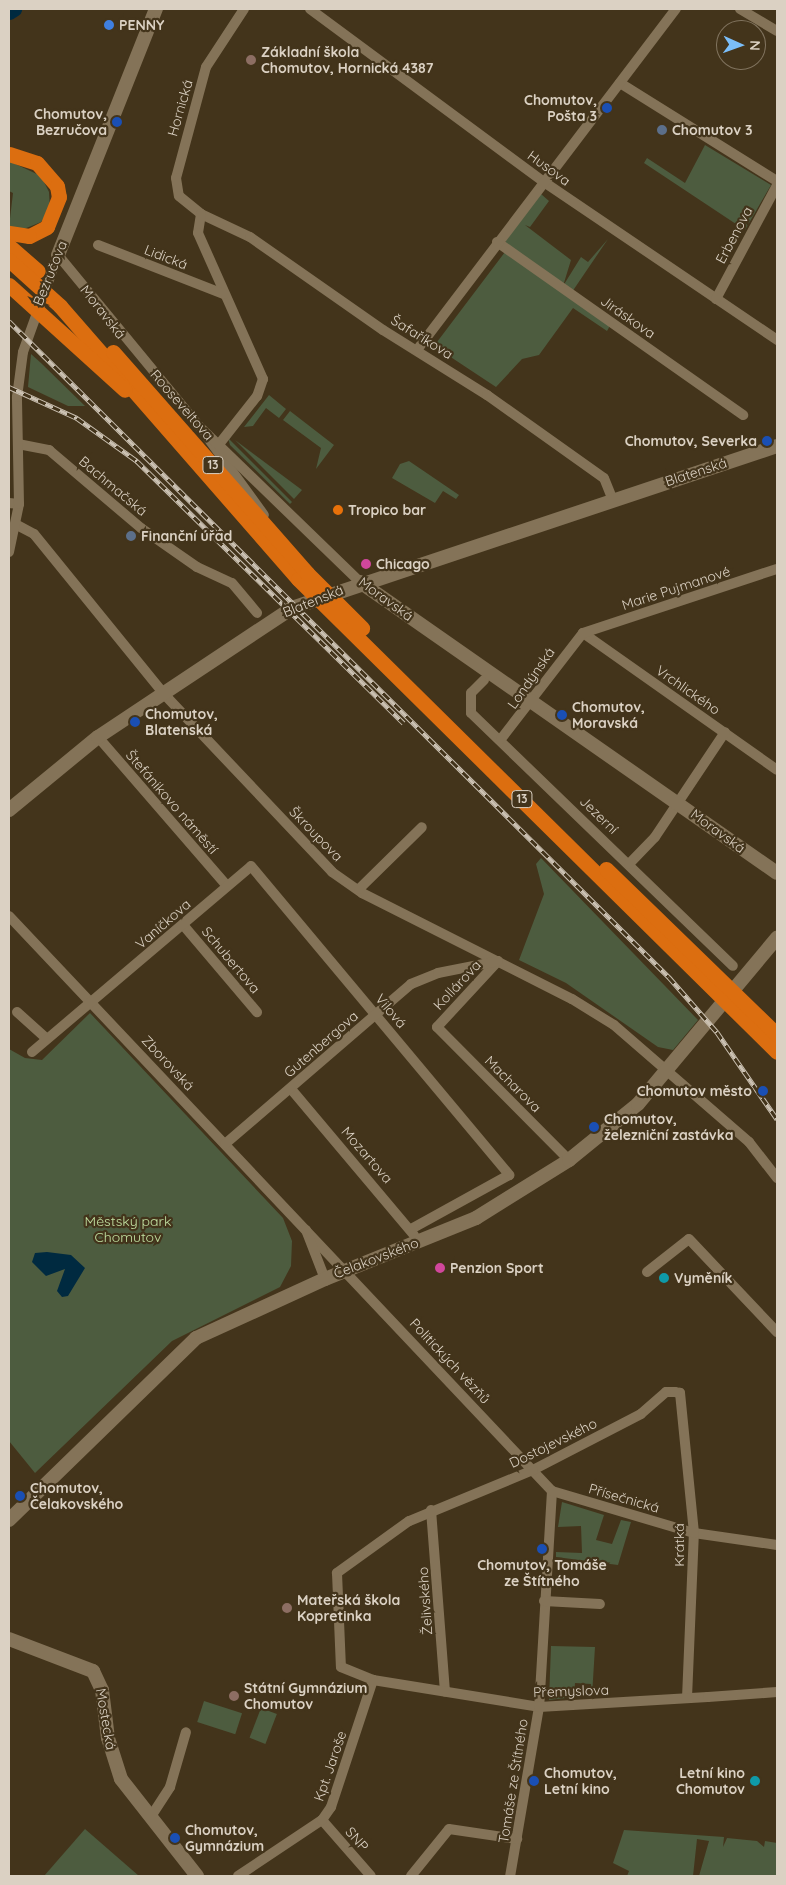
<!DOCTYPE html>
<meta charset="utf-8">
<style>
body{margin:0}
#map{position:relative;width:786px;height:1885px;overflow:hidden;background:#43341b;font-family:Quicksand,sans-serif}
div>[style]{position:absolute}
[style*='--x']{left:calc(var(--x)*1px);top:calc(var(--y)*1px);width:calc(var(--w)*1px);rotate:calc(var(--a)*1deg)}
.green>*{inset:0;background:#4d5c3f;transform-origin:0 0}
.water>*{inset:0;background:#002a40}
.river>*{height:15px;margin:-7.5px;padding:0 7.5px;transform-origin:7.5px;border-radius:7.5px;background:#002a40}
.street>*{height:10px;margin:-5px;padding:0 5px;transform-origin:5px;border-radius:5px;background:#847358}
.secondary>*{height:14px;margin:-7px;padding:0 7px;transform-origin:7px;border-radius:7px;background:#847358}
.highway>*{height:15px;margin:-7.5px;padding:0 7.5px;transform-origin:7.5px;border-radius:7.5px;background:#dc6e10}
.rail>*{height:4.5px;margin-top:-2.25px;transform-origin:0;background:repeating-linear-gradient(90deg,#43341b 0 8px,#cbc1b2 0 16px);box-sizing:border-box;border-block:1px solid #cbc1b2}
.dots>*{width:14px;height:14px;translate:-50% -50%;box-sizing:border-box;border:2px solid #43341b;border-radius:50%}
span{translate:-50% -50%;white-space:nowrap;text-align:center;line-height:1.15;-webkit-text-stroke:4.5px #43341b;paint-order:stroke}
.shield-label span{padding:1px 4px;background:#43341b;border:1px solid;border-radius:4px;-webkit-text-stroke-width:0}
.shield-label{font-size:12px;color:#dbd1c3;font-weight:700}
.poi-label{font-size:14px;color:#dbd1c3;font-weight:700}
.left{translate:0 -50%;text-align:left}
.right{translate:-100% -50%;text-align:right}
.street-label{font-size:14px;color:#dbd1c3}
.park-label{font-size:14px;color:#c1e1a2}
.frame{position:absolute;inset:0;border:10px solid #dbd1c3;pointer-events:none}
.north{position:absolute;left:716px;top:20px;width:50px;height:50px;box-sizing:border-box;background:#43341b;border:1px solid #80735e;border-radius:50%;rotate:92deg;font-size:14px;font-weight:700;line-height:20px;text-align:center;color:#dbd1c3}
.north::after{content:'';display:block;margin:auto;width:18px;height:22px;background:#7bbef9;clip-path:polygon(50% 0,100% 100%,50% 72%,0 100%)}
</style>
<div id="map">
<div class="green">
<i style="clip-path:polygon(705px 145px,771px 185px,745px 230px,644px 163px,647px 158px,685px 183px)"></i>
<i style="clip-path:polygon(9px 161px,41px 176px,49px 192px,50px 209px,41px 222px,24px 229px,9px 227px,13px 193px,9px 191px)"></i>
<i style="clip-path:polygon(541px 194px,549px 201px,530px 227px,525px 225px,571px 260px,563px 286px,581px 257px,588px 262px,608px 239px,572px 292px,611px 324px,607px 331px,573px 308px,539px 355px,522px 359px,496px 387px,434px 346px,505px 252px,506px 239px)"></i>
<i style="clip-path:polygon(31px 354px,41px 363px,85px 406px,68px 406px,28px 387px)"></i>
<i style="clip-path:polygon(269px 395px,286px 409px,279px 418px,266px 408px,253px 426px,244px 427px)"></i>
<i style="clip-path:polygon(290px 411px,334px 445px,316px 469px,321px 448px,283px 420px)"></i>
<i style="clip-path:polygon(228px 438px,292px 502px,290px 504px,230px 445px)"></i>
<i style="clip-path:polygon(235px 440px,302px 490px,294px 499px)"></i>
<i style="clip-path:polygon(409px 461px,459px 495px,456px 499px,443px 491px,435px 503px,392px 478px,400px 464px)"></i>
<i style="clip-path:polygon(541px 858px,698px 1020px,673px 1050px,658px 1047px,566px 983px,519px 960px,544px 894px,536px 864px)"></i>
<i style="clip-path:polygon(90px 1013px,283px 1218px,292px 1241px,291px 1266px,280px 1287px,172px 1341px,35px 1473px,9px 1441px,9px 1049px,25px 1058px,42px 1060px)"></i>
<i style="clip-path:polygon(562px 1502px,604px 1515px,596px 1540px,612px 1544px,621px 1520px,631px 1522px,618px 1565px,556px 1557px,556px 1552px,582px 1553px,581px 1526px,558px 1527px)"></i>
<i style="clip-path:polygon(551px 1646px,595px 1647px,592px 1696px,591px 1684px,575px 1683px,574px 1697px,549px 1700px)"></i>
<i style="left:204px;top:1701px;width:40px;height:22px;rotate:18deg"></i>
<i style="left:261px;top:1708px;width:17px;height:32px;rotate:21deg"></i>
<i style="clip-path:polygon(85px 1829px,139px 1876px,44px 1876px)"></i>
<i style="clip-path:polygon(624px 1830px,724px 1837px,723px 1847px,727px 1838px,757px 1841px,764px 1847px,765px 1841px,777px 1843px,777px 1876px,699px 1876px,709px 1841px,697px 1839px,693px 1876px,627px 1876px,629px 1871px,613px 1863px)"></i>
</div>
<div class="water">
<i style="clip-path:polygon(47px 1252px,71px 1255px,85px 1268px,68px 1296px,62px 1297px,57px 1291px,65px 1269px,46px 1276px,32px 1262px,35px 1253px)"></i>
</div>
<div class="river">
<i style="--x:9;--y:12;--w:6;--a:-31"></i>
</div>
<div class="street">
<i style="--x:244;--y:9;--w:69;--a:123.2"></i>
<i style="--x:206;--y:67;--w:115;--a:105.1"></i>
<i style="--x:176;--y:178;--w:18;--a:81"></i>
<i style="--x:179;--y:196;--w:28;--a:39"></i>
<i style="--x:201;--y:214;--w:54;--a:25.1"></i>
<i style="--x:250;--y:237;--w:162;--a:35"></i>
<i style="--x:383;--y:330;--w:123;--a:32"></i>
<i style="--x:487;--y:395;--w:143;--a:35.4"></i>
<i style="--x:604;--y:478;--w:24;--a:68"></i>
<i style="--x:310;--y:9;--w:291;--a:36.5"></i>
<i style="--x:544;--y:182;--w:282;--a:34.1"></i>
<i style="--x:740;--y:9;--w:43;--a:30.7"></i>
<i style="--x:620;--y:83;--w:185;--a:32"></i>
<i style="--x:201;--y:214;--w:19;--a:99"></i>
<i style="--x:198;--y:233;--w:160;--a:66"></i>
<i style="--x:263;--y:379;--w:18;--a:109"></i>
<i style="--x:257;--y:396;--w:60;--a:128.2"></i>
<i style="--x:497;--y:242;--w:301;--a:35.1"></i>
<i style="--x:98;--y:245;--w:135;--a:21.3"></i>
<i style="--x:716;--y:299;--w:129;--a:-61.8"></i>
<i style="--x:417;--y:350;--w:428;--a:-52.8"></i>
<i style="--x:208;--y:438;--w:95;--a:54"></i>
<i style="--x:18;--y:444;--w:32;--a:11"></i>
<i style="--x:49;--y:450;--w:121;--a:40.3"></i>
<i style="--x:141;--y:528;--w:68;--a:34.9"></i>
<i style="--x:197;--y:567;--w:38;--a:25"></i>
<i style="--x:232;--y:583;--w:39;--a:50"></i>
<i style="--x:9;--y:503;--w:10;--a:6"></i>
<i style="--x:17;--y:525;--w:19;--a:28"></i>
<i style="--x:34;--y:534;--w:205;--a:50.9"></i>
<i style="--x:163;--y:693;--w:246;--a:46.6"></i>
<i style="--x:332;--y:872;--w:37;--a:35"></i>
<i style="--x:362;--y:893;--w:235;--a:26.8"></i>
<i style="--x:572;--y:999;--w:49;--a:31.8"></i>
<i style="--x:614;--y:1025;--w:179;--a:40.9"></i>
<i style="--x:749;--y:1142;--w:46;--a:52.1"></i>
<i style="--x:9;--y:552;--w:49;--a:-78.2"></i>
<i style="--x:19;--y:504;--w:107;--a:-91.1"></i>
<i style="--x:17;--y:397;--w:45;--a:-82.4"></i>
<i style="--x:23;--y:352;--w:103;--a:-70.2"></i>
<i style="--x:58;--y:255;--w:223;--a:50.5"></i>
<i style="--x:200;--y:427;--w:223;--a:44.1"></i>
<i style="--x:583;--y:633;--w:237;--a:35.2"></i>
<i style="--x:484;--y:680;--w:18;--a:135"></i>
<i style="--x:471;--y:693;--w:20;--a:90"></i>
<i style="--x:471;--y:713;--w:364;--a:44"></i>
<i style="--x:98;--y:737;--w:196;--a:49.1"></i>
<i style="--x:501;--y:739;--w:134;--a:-52.3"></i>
<i style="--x:583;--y:633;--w:204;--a:-18.3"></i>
<i style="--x:629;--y:864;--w:37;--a:-46"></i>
<i style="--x:655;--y:837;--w:126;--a:-56.3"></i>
<i style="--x:359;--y:889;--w:88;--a:-44.5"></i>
<i style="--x:9;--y:916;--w:791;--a:46.64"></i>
<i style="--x:552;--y:1491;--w:216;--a:93.4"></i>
<i style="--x:539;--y:1707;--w:171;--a:99.7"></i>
<i style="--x:184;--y:926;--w:113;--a:49.7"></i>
<i style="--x:498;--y:961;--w:90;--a:132.7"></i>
<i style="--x:437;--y:1027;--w:187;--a:45.2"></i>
<i style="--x:17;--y:1012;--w:40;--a:42"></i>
<i style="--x:32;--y:1052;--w:287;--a:-40.3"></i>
<i style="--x:251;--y:866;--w:403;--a:50.1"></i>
<i style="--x:509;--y:1175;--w:110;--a:151.1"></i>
<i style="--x:291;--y:1089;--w:191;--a:49.9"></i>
<i style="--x:225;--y:1144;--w:245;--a:-40.7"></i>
<i style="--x:411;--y:984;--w:29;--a:-22"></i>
<i style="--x:438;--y:973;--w:61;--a:-11.3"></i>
<i style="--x:306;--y:1230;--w:53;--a:68.8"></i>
<i style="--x:647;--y:1272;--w:53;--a:-38.2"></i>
<i style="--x:689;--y:1239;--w:128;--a:46.6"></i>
<i style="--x:552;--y:1491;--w:148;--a:16.5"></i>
<i style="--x:694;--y:1533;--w:84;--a:8.2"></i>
<i style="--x:431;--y:1510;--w:182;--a:85.6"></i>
<i style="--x:544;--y:1601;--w:56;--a:3.1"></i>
<i style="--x:687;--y:1698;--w:165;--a:-87.6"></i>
<i style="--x:694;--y:1533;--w:141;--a:-95.7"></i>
<i style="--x:680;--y:1393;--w:5;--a:-169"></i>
<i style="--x:675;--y:1392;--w:9;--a:180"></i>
<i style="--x:666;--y:1392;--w:33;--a:139"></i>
<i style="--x:641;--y:1414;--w:122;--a:152.6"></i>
<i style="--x:533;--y:1470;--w:134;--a:157.6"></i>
<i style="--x:409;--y:1521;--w:89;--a:144.2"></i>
<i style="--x:337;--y:1573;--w:94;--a:87.6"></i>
<i style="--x:341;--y:1667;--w:35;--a:22"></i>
<i style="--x:373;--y:1680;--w:168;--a:9.2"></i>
<i style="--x:539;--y:1707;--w:169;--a:-3.4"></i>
<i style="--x:708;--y:1697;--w:69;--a:-4.1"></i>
<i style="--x:150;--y:1818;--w:37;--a:-57"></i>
<i style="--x:170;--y:1787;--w:57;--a:-73.8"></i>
<i style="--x:322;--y:1820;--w:74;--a:48.8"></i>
<i style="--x:238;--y:1876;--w:101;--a:-33.7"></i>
<i style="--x:322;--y:1820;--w:16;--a:-55"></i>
<i style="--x:331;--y:1807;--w:134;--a:-71.7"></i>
<i style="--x:411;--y:1876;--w:60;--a:-51"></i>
<i style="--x:449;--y:1829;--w:69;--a:8.4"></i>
</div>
<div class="secondary">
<i style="--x:58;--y:255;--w:265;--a:-68.3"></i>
<i style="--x:360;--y:582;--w:508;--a:34.91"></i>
<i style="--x:9;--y:810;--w:115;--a:-39.4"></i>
<i style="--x:98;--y:737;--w:233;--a:-33.6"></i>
<i style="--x:292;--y:608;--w:511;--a:-18.47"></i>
<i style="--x:9;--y:1520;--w:261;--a:-44.2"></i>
<i style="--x:196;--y:1338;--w:142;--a:-24.6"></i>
<i style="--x:325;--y:1279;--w:163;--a:-22"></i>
<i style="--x:476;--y:1218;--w:110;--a:-31.9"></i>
<i style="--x:569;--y:1160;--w:89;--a:-39.1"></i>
<i style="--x:638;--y:1104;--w:217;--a:-50.1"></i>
<i style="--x:9;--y:1639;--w:90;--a:20.9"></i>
<i style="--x:93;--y:1671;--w:21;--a:65"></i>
<i style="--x:102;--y:1690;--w:48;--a:82.9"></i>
<i style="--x:108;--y:1738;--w:43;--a:72.4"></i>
<i style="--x:121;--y:1779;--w:123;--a:51.9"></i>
</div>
<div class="highway">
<i style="--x:9;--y:154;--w:29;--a:18"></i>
<i style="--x:37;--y:163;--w:30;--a:49"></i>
<i style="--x:57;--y:186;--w:11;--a:80"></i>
<i style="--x:59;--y:197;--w:32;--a:112"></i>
<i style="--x:47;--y:227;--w:20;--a:153"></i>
<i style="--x:29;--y:236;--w:20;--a:-171"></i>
<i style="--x:9;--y:246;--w:38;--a:41"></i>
<i style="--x:9;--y:260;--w:69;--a:42"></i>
<i style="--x:60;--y:306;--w:362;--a:48.9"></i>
<i style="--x:298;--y:579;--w:673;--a:44.64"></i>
<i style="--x:9;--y:285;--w:156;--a:42.2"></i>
<i style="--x:113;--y:352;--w:294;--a:48.7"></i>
<i style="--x:307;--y:573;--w:78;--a:45"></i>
<i style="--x:606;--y:869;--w:238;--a:44.1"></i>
</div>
<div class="rail">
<i style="--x:9;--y:321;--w:931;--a:44.83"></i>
<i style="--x:669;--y:977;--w:73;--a:48.9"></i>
<i style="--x:717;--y:1032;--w:106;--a:55.4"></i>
<i style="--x:9;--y:387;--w:75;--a:24.5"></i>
<i style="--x:77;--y:418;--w:74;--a:35.6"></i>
<i style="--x:137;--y:461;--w:374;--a:44.5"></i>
</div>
<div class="dots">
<i style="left:109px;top:25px;background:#3f7fe0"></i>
<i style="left:251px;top:60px;background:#8d6e63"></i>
<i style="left:607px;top:108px;background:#1a4fb4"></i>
<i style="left:117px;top:122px;background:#1a4fb4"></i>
<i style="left:662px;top:130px;background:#5c6f8a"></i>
<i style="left:767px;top:441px;background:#1a4fb4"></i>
<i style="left:338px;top:510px;background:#e8710a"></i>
<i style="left:131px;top:536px;background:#5c6f8a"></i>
<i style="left:366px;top:564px;background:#d1479c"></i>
<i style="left:562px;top:715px;background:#1a4fb4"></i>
<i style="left:135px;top:722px;background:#1a4fb4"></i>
<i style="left:763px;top:1091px;background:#1a4fb4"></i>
<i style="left:594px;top:1127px;background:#1a4fb4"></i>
<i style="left:440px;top:1268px;background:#d1479c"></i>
<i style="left:664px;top:1278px;background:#0f9aa8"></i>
<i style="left:20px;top:1496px;background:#1a4fb4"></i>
<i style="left:542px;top:1549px;background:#1a4fb4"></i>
<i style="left:287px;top:1608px;background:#8d6e63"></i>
<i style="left:234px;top:1696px;background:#8d6e63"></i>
<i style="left:534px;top:1781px;background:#1a4fb4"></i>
<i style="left:755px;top:1781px;background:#0f9aa8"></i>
<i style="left:175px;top:1838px;background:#1a4fb4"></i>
</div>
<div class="shield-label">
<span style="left:213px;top:465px">13</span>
<span style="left:522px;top:799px">13</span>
</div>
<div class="poi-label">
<span class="left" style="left:119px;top:25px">PENNY</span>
<span class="left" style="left:261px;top:60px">Základní škola<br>Chomutov, Hornická 4387</span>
<span class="right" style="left:597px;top:108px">Chomutov,<br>Pošta 3</span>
<span class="right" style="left:107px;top:122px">Chomutov,<br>Bezručova</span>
<span class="left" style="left:672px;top:130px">Chomutov 3</span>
<span class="right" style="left:757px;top:441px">Chomutov, Severka</span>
<span class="left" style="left:348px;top:510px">Tropico bar</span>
<span class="left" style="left:141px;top:536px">Finanční úřad</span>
<span class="left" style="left:376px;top:564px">Chicago</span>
<span class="left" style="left:572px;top:715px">Chomutov,<br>Moravská</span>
<span class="left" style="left:145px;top:722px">Chomutov,<br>Blatenská</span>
<span class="right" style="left:752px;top:1091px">Chomutov město</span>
<span class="left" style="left:604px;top:1127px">Chomutov,<br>železniční zastávka</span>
<span class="left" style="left:450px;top:1268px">Penzion Sport</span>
<span class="left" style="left:674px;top:1278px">Vyměník</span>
<span class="left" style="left:30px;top:1496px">Chomutov,<br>Čelakovského</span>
<span style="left:542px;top:1573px">Chomutov, Tomáše<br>ze Štítného</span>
<span class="left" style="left:297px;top:1608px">Mateřská škola<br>Kopretinka</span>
<span class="left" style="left:244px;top:1696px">Státní Gymnázium<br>Chomutov</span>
<span class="left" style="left:544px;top:1781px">Chomutov,<br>Letní kino</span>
<span class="right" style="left:745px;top:1781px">Letní kino<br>Chomutov</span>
<span class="left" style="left:185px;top:1838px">Chomutov,<br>Gymnázium</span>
</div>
<div class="street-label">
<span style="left:180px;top:108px;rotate:-74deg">Hornická</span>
<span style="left:549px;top:168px;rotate:36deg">Husova</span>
<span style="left:734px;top:235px;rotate:-62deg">Erbenova</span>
<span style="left:166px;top:257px;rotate:21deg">Lidická</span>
<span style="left:50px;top:273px;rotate:-68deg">Bezručova</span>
<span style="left:103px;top:312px;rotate:52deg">Moravská</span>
<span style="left:628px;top:317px;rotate:35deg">Jiráskova</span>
<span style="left:422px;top:337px;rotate:32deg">Šafaříkova</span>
<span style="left:182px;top:405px;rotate:49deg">Rooseveltova</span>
<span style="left:696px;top:472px;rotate:-18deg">Blatenská</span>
<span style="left:113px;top:486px;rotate:40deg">Bachmačská</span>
<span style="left:676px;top:588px;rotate:-18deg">Marie Pujmanové</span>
<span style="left:386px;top:599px;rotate:36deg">Moravská</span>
<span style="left:313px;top:601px;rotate:-22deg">Blatenská</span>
<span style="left:531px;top:678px;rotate:-55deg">Londýnská</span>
<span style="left:688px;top:690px;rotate:35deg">Vrchlického</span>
<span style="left:172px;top:802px;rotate:49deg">Štefánikovo náměstí</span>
<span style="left:599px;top:815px;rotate:44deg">Jezerní</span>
<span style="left:718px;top:831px;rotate:36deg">Moravská</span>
<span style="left:316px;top:834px;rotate:46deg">Škroupova</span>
<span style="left:163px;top:924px;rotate:-41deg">Vaníčkova</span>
<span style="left:231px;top:960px;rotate:50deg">Schubertova</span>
<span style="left:457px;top:985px;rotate:-47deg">Kollárova</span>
<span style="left:391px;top:1011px;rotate:50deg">Vilová</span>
<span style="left:321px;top:1044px;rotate:-41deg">Gutenbergova</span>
<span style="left:168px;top:1063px;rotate:47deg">Zborovská</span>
<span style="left:513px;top:1084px;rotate:45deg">Macharova</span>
<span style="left:367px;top:1155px;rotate:49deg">Mozartova</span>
<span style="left:376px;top:1258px;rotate:-21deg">Čelakovského</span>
<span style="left:450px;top:1361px;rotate:47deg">Politických vězňů</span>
<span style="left:553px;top:1443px;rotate:-26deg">Dostojevského</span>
<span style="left:624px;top:1498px;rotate:16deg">Přísečnická</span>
<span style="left:679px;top:1545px;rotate:-90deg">Krátká</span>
<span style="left:425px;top:1601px;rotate:-94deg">Želivského</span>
<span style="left:571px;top:1691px;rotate:-2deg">Přemyslova</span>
<span style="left:106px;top:1719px;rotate:80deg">Mostecká</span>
<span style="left:330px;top:1766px;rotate:-71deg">Kpt. Jaroše</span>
<span style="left:513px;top:1781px;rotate:-81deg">Tomáše ze Štítného</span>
<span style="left:357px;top:1839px;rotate:49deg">SNP</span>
</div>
<div class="park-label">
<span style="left:128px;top:1229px">Městský park<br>Chomutov</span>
</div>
<div class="frame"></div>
<div class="north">N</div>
</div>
